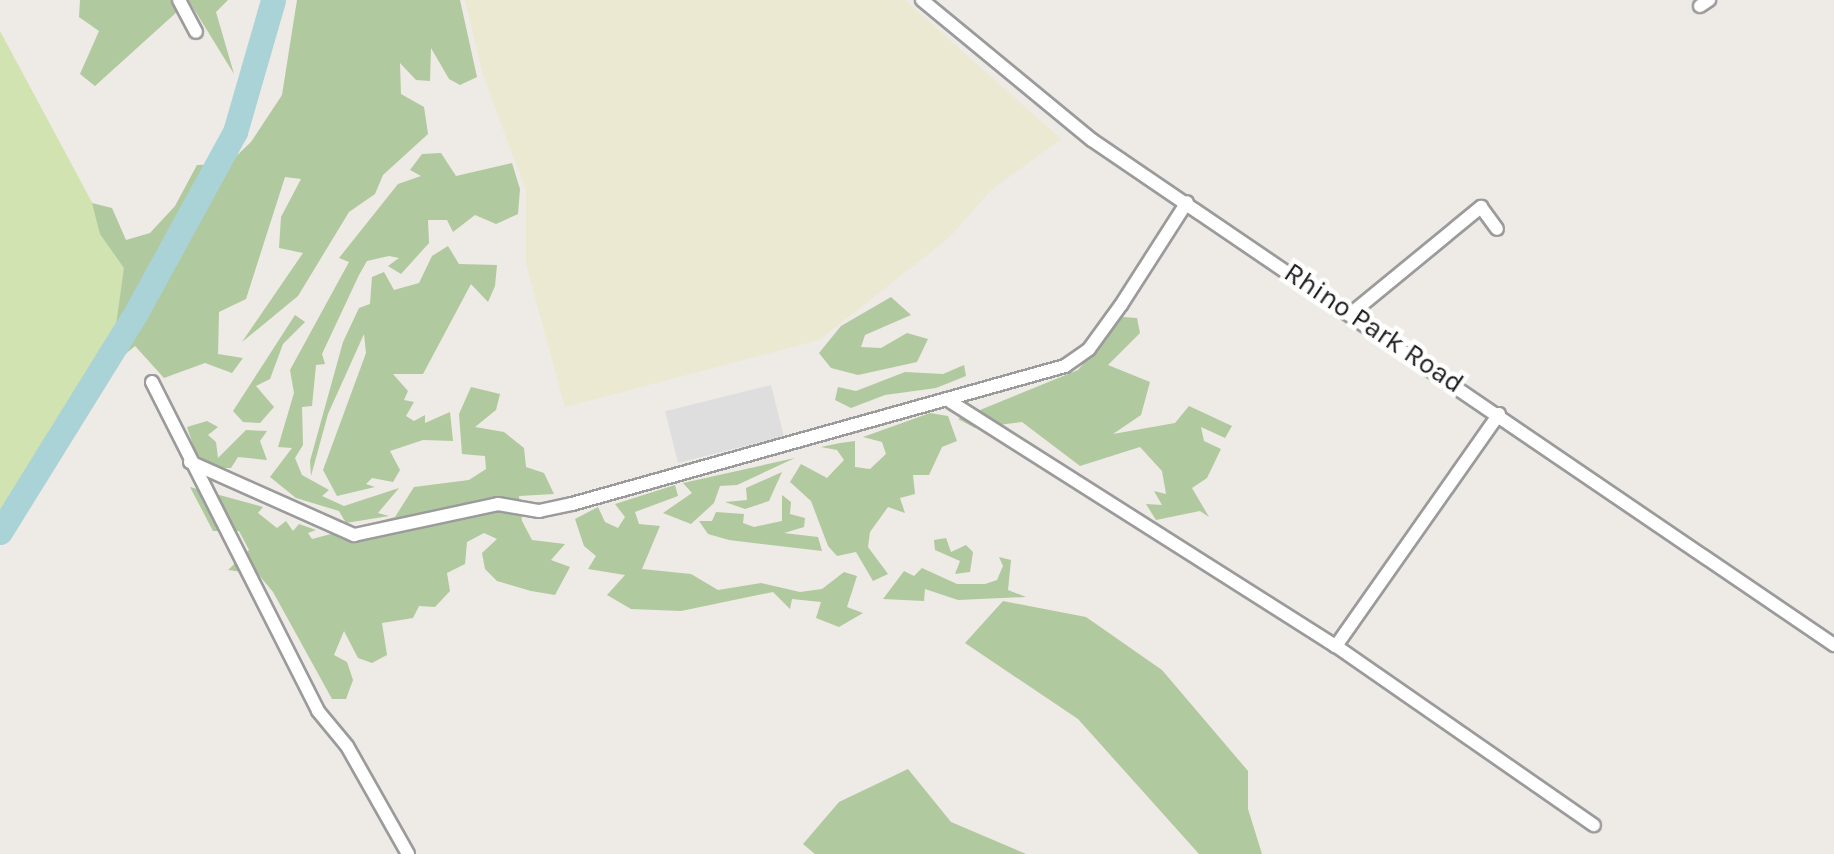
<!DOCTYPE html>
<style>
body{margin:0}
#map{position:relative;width:1834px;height:854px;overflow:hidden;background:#eeeae5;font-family:Karla,sans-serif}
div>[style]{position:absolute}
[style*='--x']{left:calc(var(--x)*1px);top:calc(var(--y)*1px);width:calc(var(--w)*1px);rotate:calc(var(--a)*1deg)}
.farmland>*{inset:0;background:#ebe9d2}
.grass>*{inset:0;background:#d0e3b0}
.forest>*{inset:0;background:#b1c99e}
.parking>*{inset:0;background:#dedede;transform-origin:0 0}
.river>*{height:25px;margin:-12.5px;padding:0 12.5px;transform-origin:12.5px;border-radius:12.5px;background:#aad3d7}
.roads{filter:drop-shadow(2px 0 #9b9b9b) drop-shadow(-2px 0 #9b9b9b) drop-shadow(0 2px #9b9b9b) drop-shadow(0 -2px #9b9b9b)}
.minor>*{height:12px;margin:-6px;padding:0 6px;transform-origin:6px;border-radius:6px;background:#fff}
span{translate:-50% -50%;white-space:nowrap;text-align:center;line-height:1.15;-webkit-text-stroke:9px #fff;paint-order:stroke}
.street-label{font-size:28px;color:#1e1e1e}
</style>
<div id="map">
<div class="farmland">
<i style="clip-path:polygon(465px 0,905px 0,1061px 139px,990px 191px,950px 237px,819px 340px,565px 407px,526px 264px,526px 191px,483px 75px)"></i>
</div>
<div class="grass">
<i style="clip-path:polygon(0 31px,138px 288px,135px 306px,0 522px)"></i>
</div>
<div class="forest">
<i style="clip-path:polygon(80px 0,228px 0,216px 12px,234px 74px,189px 1px,95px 86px,80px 74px,99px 31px,79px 17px)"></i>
<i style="clip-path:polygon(297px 0,460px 0,477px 77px,460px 85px,449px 79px,431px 48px,430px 81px,416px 80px,400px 63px,401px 94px,424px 107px,428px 134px,383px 175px,375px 194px,349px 212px,298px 296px,242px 342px,303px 253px,279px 248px,281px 217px,301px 179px,285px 177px,246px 299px,219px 312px,218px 354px,243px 358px,232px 373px,205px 363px,164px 378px,135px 346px,123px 356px,116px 325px,124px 268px,100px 234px,92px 203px,112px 208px,126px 240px,150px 233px,175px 206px,197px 165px,228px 164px,251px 142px,282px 95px)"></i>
<i style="clip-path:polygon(441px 153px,456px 176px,512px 163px,520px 189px,518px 214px,496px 224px,475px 215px,453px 232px,447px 220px,428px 220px,429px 243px,401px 274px,388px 266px,399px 258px,389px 256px,367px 261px,359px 275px,322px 354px,325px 364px,316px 365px,312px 406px,302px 407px,303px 445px,295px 458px,302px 475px,329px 490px,322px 496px,344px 506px,399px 488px,378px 513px,389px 516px,346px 523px,339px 511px,296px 498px,270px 477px,292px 448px,278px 447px,294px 393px,290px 370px,349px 262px,339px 258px,398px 184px,421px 176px,410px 170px,422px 154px)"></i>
<i style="clip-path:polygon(448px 246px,459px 264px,497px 265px,495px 286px,488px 302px,471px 284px,423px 374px,393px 374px,408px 391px,404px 400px,414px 402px,406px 416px,414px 421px,425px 415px,425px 423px,450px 412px,453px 441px,423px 440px,390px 451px,400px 470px,393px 482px,372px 478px,366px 484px,375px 487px,337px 496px,323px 470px,366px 353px,364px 334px,328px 414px,311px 476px,310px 461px,343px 342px,359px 308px,370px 304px,372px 277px,384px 272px,394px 290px,419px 283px,432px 256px)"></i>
<i style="clip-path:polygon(891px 297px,911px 315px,865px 335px,861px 347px,881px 348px,907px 333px,928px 339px,917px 362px,858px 375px,831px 368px,819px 353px,841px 326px)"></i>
<i style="clip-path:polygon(295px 315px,305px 322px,283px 344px,270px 379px,256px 386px,274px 407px,260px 423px,243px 422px,233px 411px)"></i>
<i style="clip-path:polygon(1123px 317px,1137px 318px,1140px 333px,1108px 365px,1150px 382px,1141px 415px,1113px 434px,1175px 423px,1189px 406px,1232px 426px,1225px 438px,1201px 427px,1204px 441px,1221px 449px,1207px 478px,1192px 488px,1209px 517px,1200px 511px,1156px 520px,1146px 504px,1162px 505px,1154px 491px,1166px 494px,1162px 471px,1140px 447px,1080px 466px,1022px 422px,975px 428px,958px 419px,1078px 370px)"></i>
<i style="clip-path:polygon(964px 365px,966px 376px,936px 388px,885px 395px,851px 408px,835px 400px,838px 387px,856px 391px,905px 372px,943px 374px)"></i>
<i style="clip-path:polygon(471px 387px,500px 394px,496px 410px,475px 427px,504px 432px,524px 448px,526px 467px,544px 473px,554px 494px,519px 496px,522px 521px,532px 540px,565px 544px,551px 560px,570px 567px,555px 595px,531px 591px,497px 581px,485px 569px,482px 553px,497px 539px,484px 533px,467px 542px,465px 564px,447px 573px,450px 591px,435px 607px,419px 606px,413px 618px,382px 623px,387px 655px,372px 663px,358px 658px,344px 631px,334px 655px,347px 662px,353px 680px,346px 699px,332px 699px,273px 592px,258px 574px,228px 570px,249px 550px,239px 531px,213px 531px,190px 487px,263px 507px,258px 513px,277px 528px,286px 521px,293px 531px,299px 524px,316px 530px,308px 533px,312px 539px,395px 517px,414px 487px,469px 480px,486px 469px,485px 456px,462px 454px,459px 414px)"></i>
<i style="clip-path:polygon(930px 413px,948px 416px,957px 441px,942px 447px,929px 475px,913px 475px,915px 494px,900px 498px,905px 513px,888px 507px,870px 532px,868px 547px,888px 574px,873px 581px,856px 552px,837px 556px,828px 546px,811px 501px,790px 482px,801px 464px,827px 478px,844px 460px,837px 450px,821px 447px,840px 443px,855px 441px,855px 467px,870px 469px,886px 454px,882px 442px,863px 437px)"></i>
<i style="clip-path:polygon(207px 421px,218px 427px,208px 435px,216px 442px,218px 458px,246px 430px,267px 431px,260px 441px,267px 460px,238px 457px,231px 468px,215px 468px,196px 454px,187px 427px)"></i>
<i style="clip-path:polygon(795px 458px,737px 485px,720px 486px,714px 503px,691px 524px,663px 513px,692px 493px,683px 483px)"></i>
<i style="clip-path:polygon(782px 472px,769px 501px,745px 509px,725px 502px,747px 500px,746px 488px)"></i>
<i style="clip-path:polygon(675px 485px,678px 496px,635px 512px,639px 524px,660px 526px,642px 569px,691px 574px,718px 590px,761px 583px,800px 592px,822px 589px,844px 572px,857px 576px,847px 607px,863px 613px,839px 627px,816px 618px,821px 602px,792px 599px,790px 609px,773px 592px,681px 611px,631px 609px,607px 595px,625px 575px,588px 569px,596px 556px,584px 546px,575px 519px,598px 507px,605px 522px,618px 528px,625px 517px,615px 504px)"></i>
<i style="clip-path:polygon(782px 495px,791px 502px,790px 514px,805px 518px,804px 527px,784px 533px,818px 537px,822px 551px,729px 540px,708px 534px,699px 521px,712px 521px,716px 512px,744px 514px,743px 523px,754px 527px,782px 521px)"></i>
<i style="clip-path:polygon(946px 538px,951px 552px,966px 545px,973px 552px,970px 572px,955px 574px,960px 561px,935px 550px,934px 540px)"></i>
<i style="clip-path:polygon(999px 557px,1011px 560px,1008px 590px,1026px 597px,958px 600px,925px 589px,924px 601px,883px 599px,904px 571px,914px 576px,922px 568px,957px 584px,985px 584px,997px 580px,1003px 566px)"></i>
<i style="clip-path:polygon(1003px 601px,1086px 617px,1162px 670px,1248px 771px,1248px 809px,1262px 854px,1199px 854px,1078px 719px,965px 643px)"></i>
<i style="clip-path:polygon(908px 769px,951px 822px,1026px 854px,815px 854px,803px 844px,839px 802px)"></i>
</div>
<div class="parking">
<i style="left:771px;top:385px;width:53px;height:109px;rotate:76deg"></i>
</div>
<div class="river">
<i style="--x:0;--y:532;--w:262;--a:-58.2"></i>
<i style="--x:138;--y:309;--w:202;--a:-61.3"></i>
<i style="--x:235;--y:132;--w:137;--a:-73.9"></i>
</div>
<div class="roads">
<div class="minor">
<i style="--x:179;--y:0;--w:36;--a:62"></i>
<i style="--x:922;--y:0;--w:220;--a:39.5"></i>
<i style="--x:1092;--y:140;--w:898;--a:34.24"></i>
<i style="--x:1700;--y:6;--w:11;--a:-34"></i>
<i style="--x:1353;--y:312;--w:166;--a:-39.4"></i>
<i style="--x:1481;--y:207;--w:27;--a:54"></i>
<i style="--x:152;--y:382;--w:369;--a:63.2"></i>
<i style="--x:318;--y:711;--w:45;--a:50.4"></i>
<i style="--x:347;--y:746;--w:124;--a:60.5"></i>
<i style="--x:951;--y:402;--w:456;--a:32.4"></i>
<i style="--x:1499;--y:414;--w:284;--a:125.1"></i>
<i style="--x:1336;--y:646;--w:314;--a:34.8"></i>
<i style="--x:190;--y:462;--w:180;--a:24"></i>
<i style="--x:354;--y:535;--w:147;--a:-12.1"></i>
<i style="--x:498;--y:504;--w:42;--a:9.7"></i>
<i style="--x:539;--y:511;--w:34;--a:-12"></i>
<i style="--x:572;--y:504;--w:512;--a:-15.64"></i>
<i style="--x:1065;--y:366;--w:29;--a:-35"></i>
<i style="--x:1089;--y:349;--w:54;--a:-54"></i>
<i style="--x:1121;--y:305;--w:122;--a:-57.3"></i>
</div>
</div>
<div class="street-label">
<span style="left:1374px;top:328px;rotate:34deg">Rhino Park Road</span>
</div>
</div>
